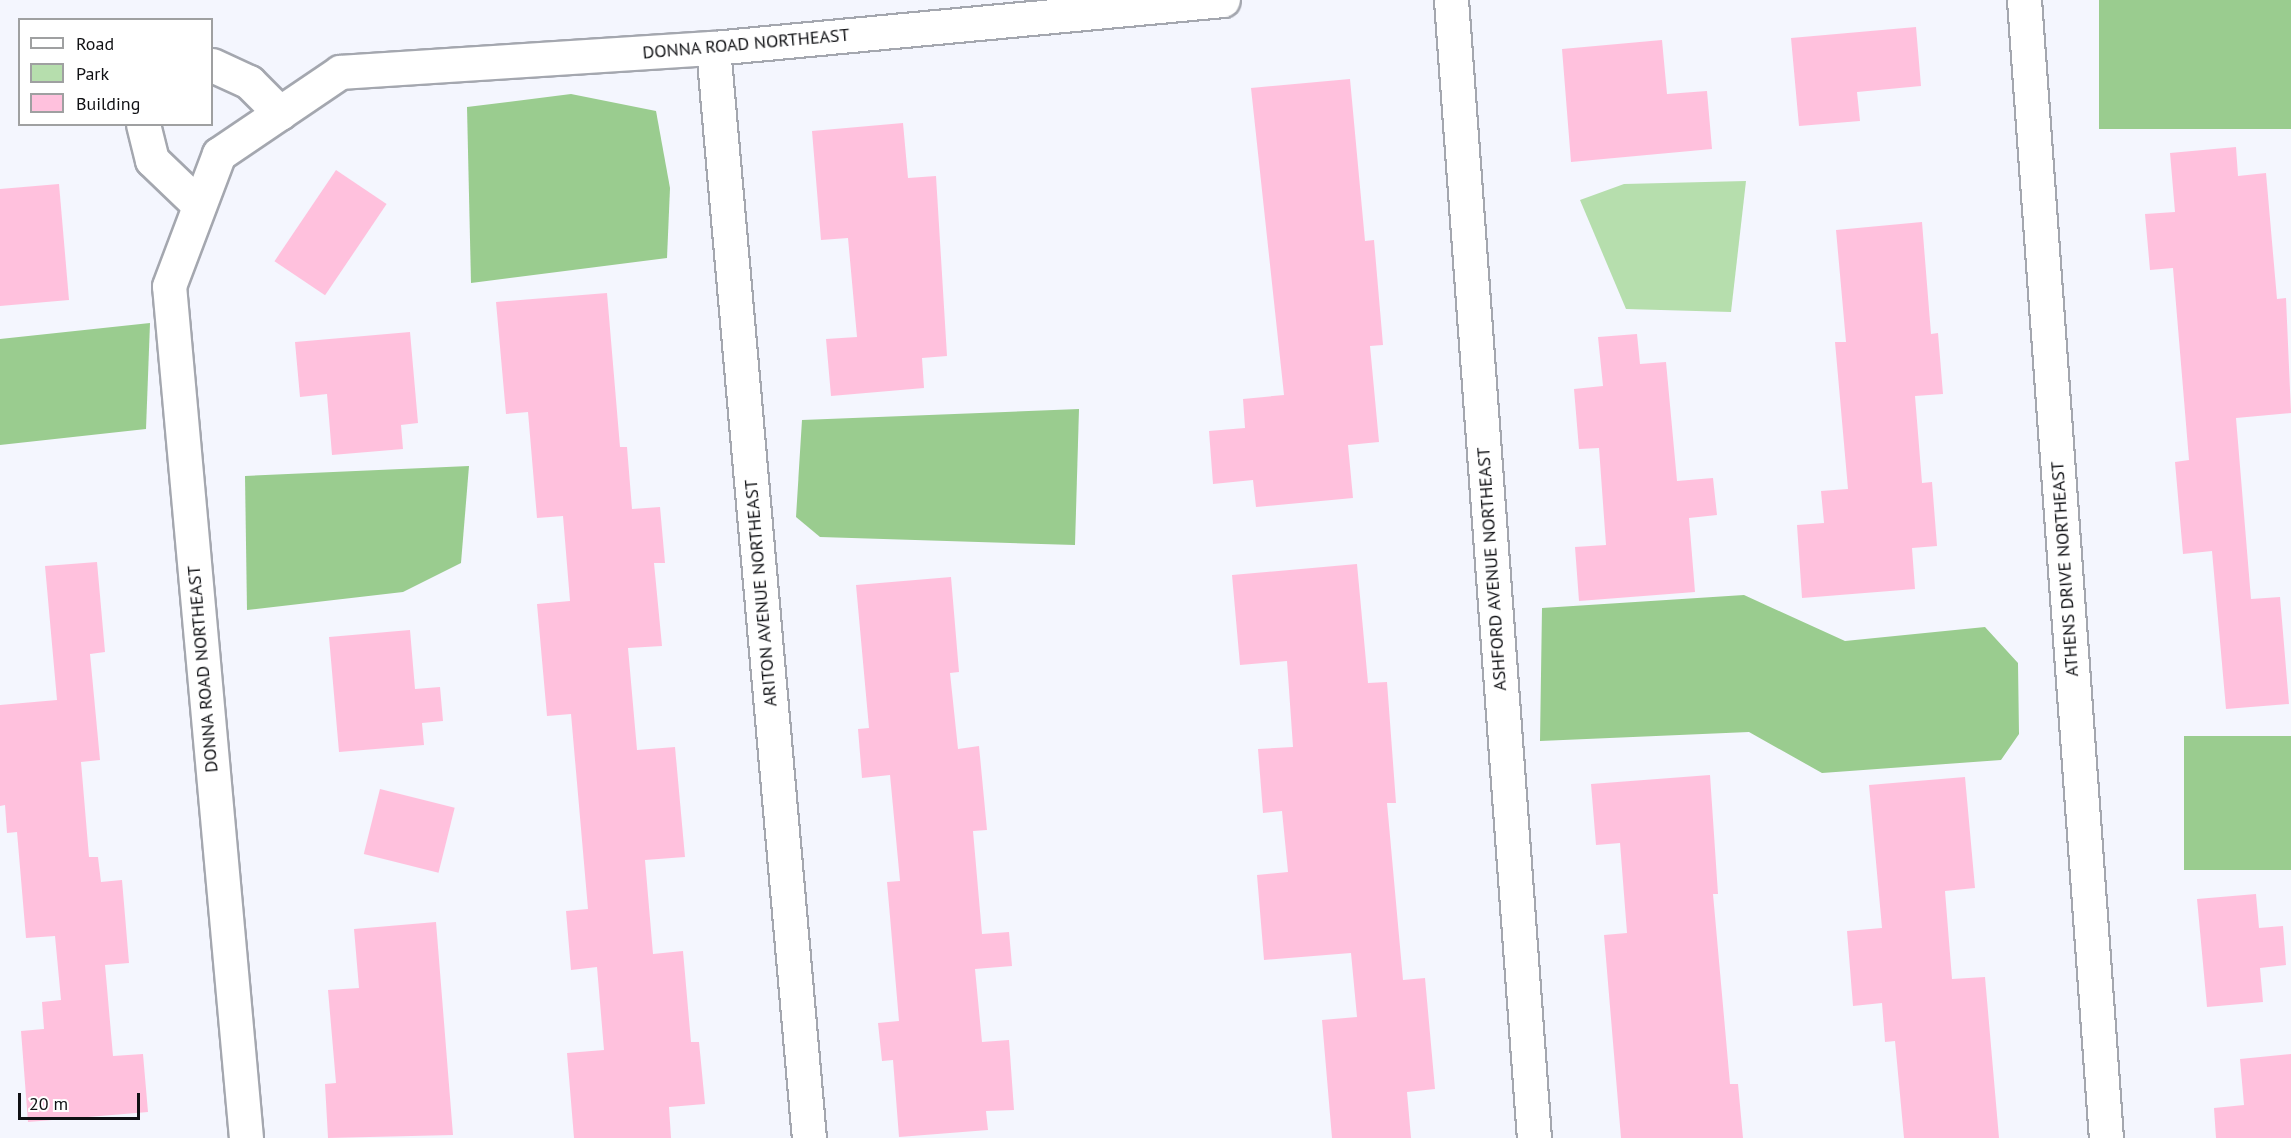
<!DOCTYPE html>
<style>
body{margin:0}
#map{position:relative;width:2291px;height:1138px;overflow:hidden;background:#f4f6fe;font-family:"PT Sans",sans-serif}
div>[style]{position:absolute}
[style*='--x']{left:calc(var(--x)*1px);top:calc(var(--y)*1px);width:calc(var(--w)*1px);rotate:calc(var(--a)*1deg)}
.green>*{inset:0;background:#b6dead}
.forest>*{inset:0;background:#9acc8f;transform-origin:0 0}
.building>*{inset:0;background:#ffc1dd;transform-origin:0 0}
.roads{filter:drop-shadow(2px 0 #a4a7af) drop-shadow(-2px 0 #a4a7af) drop-shadow(0 2px #a4a7af) drop-shadow(0 -2px #a4a7af)}
.minor>*{height:33px;margin:-16.5px;padding:0 16.5px;transform-origin:16.5px;border-radius:16.5px;background:#fff}
span{translate:-50% -50%;white-space:nowrap;text-align:center;line-height:1.15;-webkit-text-stroke:6px #fff;paint-order:stroke}
.street-label{font-size:18px;color:#101114}
.legend{position:absolute;left:18px;top:18px;width:195px;height:108px;box-sizing:border-box;background:#fff;border:2px solid #9fa0a1;margin:0;padding:8px 10px;list-style:none;font-size:18px;color:#101114}
.legend li{display:flex;align-items:center;gap:12px;height:30px}
.legend b{width:30px;border:2px solid #9fa0a1}
.scale{position:absolute;left:18px;top:1093px;width:122px;height:27px;box-sizing:border-box;border:3px solid #101114;border-top:0;padding-left:8px;font-size:18px;line-height:21px;white-space:nowrap;color:#101114;-webkit-text-stroke:4px #fff;paint-order:stroke}
</style>
<div id="map">
<div class="green">
<i style="clip-path:polygon(1746px 181px,1731px 312px,1626px 309px,1580px 200px,1624px 184px)"></i>
</div>
<div class="forest">
<i style="left:2099px;top:0;width:192px;height:129px"></i>
<i style="clip-path:polygon(571px 94px,656px 111px,670px 188px,667px 258px,471px 283px,467px 107px)"></i>
<i style="clip-path:polygon(150px 323px,146px 429px,0 445px,0 339px)"></i>
<i style="clip-path:polygon(1079px 409px,1075px 545px,820px 537px,796px 517px,802px 420px)"></i>
<i style="clip-path:polygon(469px 466px,461px 563px,403px 592px,247px 610px,245px 476px)"></i>
<i style="clip-path:polygon(1744px 595px,1845px 641px,1985px 627px,2018px 663px,2019px 734px,2001px 760px,1822px 773px,1749px 732px,1540px 741px,1542px 608px)"></i>
<i style="left:2291px;top:736px;width:134px;height:107px;rotate:90deg"></i>
</div>
<div class="building">
<i style="clip-path:polygon(1916px 27px,1921px 86px,1857px 92px,1860px 121px,1799px 126px,1791px 38px)"></i>
<i style="clip-path:polygon(1662px 40px,1667px 94px,1707px 91px,1712px 149px,1571px 162px,1562px 49px)"></i>
<i style="clip-path:polygon(1350px 79px,1365px 241px,1374px 240px,1383px 345px,1370px 346px,1379px 442px,1348px 445px,1353px 498px,1256px 507px,1253px 480px,1213px 484px,1209px 431px,1245px 428px,1243px 399px,1284px 395px,1251px 88px)"></i>
<i style="clip-path:polygon(903px 123px,908px 178px,936px 176px,947px 356px,922px 358px,924px 388px,831px 396px,826px 339px,857px 337px,848px 238px,821px 240px,812px 131px)"></i>
<i style="clip-path:polygon(2236px 147px,2238px 176px,2266px 173px,2277px 299px,2286px 298px,2291px 413px,2236px 418px,2251px 599px,2280px 597px,2289px 704px,2226px 709px,2212px 551px,2183px 554px,2175px 462px,2189px 460px,2173px 268px,2150px 270px,2145px 214px,2175px 212px,2170px 153px)"></i>
<i style="left:336px;top:170px;width:61px;height:110px;rotate:34deg"></i>
<i style="clip-path:polygon(59px 184px,69px 300px,0 306px,0 189px)"></i>
<i style="clip-path:polygon(1922px 222px,1931px 334px,1938px 333px,1943px 394px,1915px 396px,1922px 483px,1932px 482px,1937px 546px,1912px 548px,1915px 589px,1802px 598px,1797px 525px,1824px 523px,1821px 491px,1848px 489px,1835px 342px,1846px 342px,1836px 230px)"></i>
<i style="clip-path:polygon(607px 293px,620px 447px,627px 447px,632px 509px,660px 507px,665px 563px,654px 563px,662px 646px,628px 648px,637px 750px,675px 747px,685px 857px,645px 860px,653px 954px,683px 951px,691px 1042px,699px 1042px,705px 1104px,669px 1107px,671px 1138px,574px 1138px,567px 1053px,604px 1050px,597px 967px,571px 970px,566px 911px,588px 909px,571px 714px,547px 716px,537px 604px,570px 601px,563px 516px,537px 518px,528px 412px,506px 414px,496px 302px)"></i>
<i style="clip-path:polygon(410px 332px,418px 423px,401px 425px,403px 449px,332px 455px,327px 394px,300px 397px,295px 342px)"></i>
<i style="clip-path:polygon(1637px 334px,1640px 364px,1666px 362px,1677px 481px,1713px 478px,1717px 515px,1689px 518px,1695px 592px,1579px 601px,1575px 547px,1606px 545px,1599px 448px,1579px 449px,1574px 389px,1603px 386px,1598px 337px)"></i>
<i style="clip-path:polygon(97px 562px,105px 652px,90px 654px,100px 760px,81px 762px,89px 857px,98px 857px,101px 882px,122px 880px,129px 963px,105px 965px,113px 1056px,143px 1054px,148px 1112px,28px 1122px,21px 1031px,44px 1029px,42px 1002px,61px 1000px,55px 936px,26px 938px,17px 832px,7px 833px,5px 805px,0 806px,0 705px,57px 700px,45px 566px)"></i>
<i style="clip-path:polygon(1357px 564px,1368px 683px,1387px 682px,1396px 803px,1387px 803px,1403px 980px,1425px 978px,1435px 1089px,1407px 1092px,1411px 1138px,1332px 1138px,1322px 1020px,1357px 1017px,1351px 953px,1264px 960px,1257px 875px,1288px 872px,1282px 811px,1263px 813px,1258px 749px,1293px 747px,1287px 661px,1240px 665px,1232px 575px)"></i>
<i style="clip-path:polygon(951px 577px,959px 672px,950px 673px,958px 749px,979px 746px,987px 830px,973px 831px,982px 934px,1009px 932px,1012px 966px,975px 969px,982px 1042px,1009px 1040px,1014px 1110px,986px 1111px,988px 1130px,899px 1137px,893px 1060px,882px 1061px,878px 1023px,899px 1021px,887px 882px,900px 881px,890px 775px,862px 778px,858px 729px,869px 728px,856px 585px)"></i>
<i style="clip-path:polygon(410px 630px,415px 689px,440px 687px,443px 721px,422px 723px,424px 745px,339px 752px,329px 637px)"></i>
<i style="clip-path:polygon(1710px 775px,1718px 894px,1713px 894px,1730px 1084px,1738px 1084px,1743px 1138px,1621px 1138px,1604px 935px,1627px 933px,1620px 843px,1596px 845px,1591px 784px)"></i>
<i style="clip-path:polygon(1965px 777px,1975px 888px,1945px 891px,1952px 979px,1985px 977px,1999px 1138px,1904px 1138px,1895px 1041px,1885px 1042px,1882px 1003px,1853px 1006px,1847px 931px,1882px 928px,1869px 785px)"></i>
<i style="left:380px;top:789px;width:77px;height:67px;rotate:14deg"></i>
<i style="clip-path:polygon(2256px 894px,2259px 928px,2283px 926px,2286px 965px,2260px 968px,2263px 1002px,2207px 1007px,2197px 899px)"></i>
<i style="clip-path:polygon(436px 922px,453px 1135px,328px 1138px,325px 1084px,336px 1083px,328px 990px,359px 988px,354px 929px)"></i>
<i style="clip-path:polygon(2291px 1054px,2291px 1138px,2216px 1138px,2214px 1108px,2244px 1105px,2240px 1059px)"></i>
</div>
<div class="roads">
<div class="minor">
<i style="--x:1451;--y:0;--w:1141;--a:85.83"></i>
<i style="--x:2024;--y:0;--w:1141;--a:85.88"></i>
<i style="--x:713;--y:48;--w:1094;--a:84.97"></i>
<i style="--x:212;--y:65;--w:41;--a:24.7"></i>
<i style="--x:249;--y:82;--w:44;--a:45"></i>
<i style="--x:143;--y:124;--w:37;--a:76"></i>
<i style="--x:152;--y:160;--w:65;--a:43.8"></i>
<i style="--x:246;--y:1138;--w:855;--a:-95.16"></i>
<i style="--x:169;--y:286;--w:141;--a:-69.3"></i>
<i style="--x:219;--y:154;--w:146;--a:-34.1"></i>
<i style="--x:340;--y:72;--w:374;--a:-3.7"></i>
<i style="--x:713;--y:48;--w:512;--a:-5.38"></i>
</div>
</div>
<div class="street-label">
<span style="left:746px;top:44px;rotate:-5deg">DONNA ROAD NORTHEAST</span>
<span style="left:1492px;top:569px;rotate:-94deg">ASHFORD AVENUE NORTHEAST</span>
<span style="left:2065px;top:569px;rotate:-94deg">ATHENS DRIVE NORTHEAST</span>
<span style="left:761px;top:593px;rotate:-95deg">ARITON AVENUE NORTHEAST</span>
<span style="left:203px;top:669px;rotate:-95deg">DONNA ROAD NORTHEAST</span>
</div>
<ul class="legend">
<li><b style="height:8px;background:#fff"></b>Road</li>
<li><b style="height:16px;background:#b6dead"></b>Park</li>
<li><b style="height:16px;background:#ffc1dd"></b>Building</li>
</ul>
<div class="scale">20 m</div>
</div>
